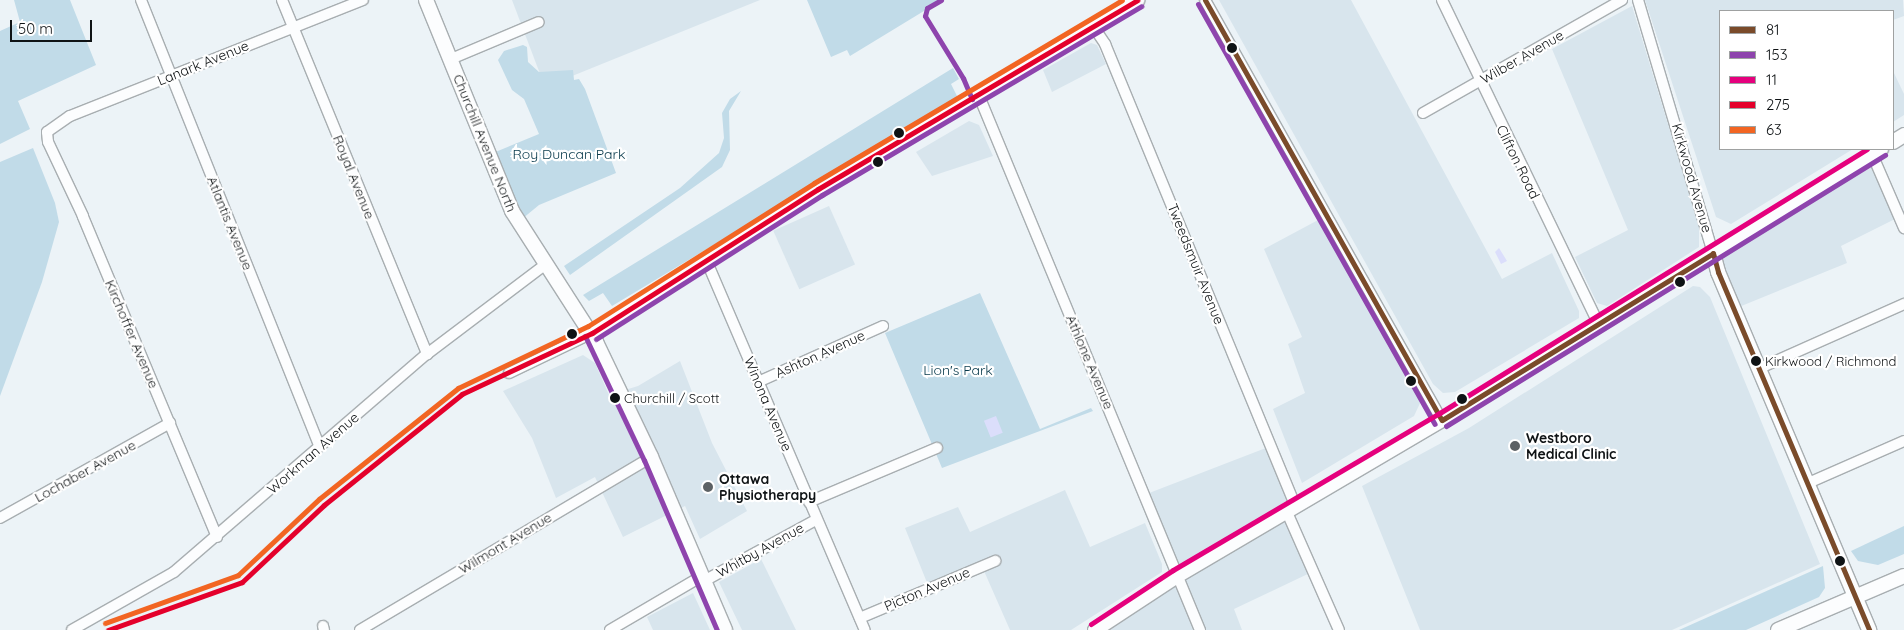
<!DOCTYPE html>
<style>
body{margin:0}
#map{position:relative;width:1904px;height:630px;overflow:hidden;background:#ecf3f7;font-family:Quicksand,sans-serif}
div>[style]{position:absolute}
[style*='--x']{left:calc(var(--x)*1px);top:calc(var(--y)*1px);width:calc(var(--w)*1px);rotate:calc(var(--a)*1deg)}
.built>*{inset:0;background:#d8e5ed;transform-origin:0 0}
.green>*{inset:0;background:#c1dbe8}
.water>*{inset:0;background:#dbdefb;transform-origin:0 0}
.roads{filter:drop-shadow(1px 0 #a8aeb1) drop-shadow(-1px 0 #a8aeb1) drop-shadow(0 1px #a8aeb1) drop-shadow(0 -1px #a8aeb1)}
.street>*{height:10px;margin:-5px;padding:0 5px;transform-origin:5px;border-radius:5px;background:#fcfdfe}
.secondary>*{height:14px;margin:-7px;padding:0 7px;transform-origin:7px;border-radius:7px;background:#fcfdfe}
.bus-1>*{height:5px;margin:-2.5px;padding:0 2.5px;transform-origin:2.5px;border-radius:2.5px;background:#7a4b2a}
.bus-2>*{height:5px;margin:-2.5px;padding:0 2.5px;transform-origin:2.5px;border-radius:2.5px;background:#8e44ad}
.bus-3>*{height:5px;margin:-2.5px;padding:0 2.5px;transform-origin:2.5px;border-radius:2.5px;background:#e5007d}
.bus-4>*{height:5px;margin:-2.5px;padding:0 2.5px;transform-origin:2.5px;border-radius:2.5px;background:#e4002b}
.bus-5>*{height:5px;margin:-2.5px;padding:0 2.5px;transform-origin:2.5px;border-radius:2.5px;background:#f26522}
.dots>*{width:14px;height:14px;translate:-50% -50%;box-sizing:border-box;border:2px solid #fff;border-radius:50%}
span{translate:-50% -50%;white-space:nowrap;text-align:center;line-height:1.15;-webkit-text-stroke:4.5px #fff;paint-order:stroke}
.bus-label{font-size:13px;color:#0f1315}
.left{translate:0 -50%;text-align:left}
.street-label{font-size:14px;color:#0f1315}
.park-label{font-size:14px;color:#06384a}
.poi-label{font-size:14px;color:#0f1315;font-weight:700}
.legend{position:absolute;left:1719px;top:10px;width:175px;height:140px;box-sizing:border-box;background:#fff;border:1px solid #9fa1a1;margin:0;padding:6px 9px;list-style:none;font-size:15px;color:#0f1315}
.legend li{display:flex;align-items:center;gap:10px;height:25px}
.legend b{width:25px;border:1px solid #9fa1a1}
.scale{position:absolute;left:10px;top:20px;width:82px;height:22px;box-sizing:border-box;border:2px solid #0f1315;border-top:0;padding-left:6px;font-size:15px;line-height:18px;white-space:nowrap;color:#0f1315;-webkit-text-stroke:4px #fff;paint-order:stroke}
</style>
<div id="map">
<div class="built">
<i style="clip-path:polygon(512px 0,760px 0,545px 87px)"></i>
<i style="clip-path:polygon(1219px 0,1351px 0,1502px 279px,1552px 253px,1579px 311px,1579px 318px,1455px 392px,1443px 393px,1433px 384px)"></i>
<i style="clip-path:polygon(1645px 0,1903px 0,1904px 16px,1893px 20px,1893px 11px,1720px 11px,1720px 149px,1853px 149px,1731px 224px,1716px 217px)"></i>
<i style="clip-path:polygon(1632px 6px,1699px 226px,1699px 247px,1607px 306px,1597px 303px,1575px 257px,1628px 230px,1552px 49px)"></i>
<i style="clip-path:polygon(1091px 43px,1097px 45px,1106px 64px,1052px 92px,1043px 70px)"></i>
<i style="clip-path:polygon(1893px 71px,1904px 94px,1904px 115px,1893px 122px)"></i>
<i style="clip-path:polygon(969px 121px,979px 125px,993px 156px,932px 176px,916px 152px)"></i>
<i style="clip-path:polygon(1872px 154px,1899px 217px,1841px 246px,1847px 263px,1734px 309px,1713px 253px)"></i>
<i style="left:829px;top:206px;width:64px;height:61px;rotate:66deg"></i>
<i style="clip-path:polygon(1320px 219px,1421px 401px,1414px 416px,1302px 483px,1273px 409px,1305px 393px,1288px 344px,1302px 337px,1264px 249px)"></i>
<i style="clip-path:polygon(1693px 286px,1700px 287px,1710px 297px,1820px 564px,1672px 630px,1420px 630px,1362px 486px,1469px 428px)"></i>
<i style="clip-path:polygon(583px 355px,595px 363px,609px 395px,638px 386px,680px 361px,712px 443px,747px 511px,700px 539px,685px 506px,623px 537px,595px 477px,556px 498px,532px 438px,503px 391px)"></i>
<i style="clip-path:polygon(1271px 446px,1295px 504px,1287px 510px,1314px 571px,1234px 609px,1242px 630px,1095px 630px,1177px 576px,1144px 495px)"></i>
<i style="clip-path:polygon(1065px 490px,1090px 547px,1145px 523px,1162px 564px,1162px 572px,1071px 630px,1010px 630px,984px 571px,930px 590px,905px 528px,958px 507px,970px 532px)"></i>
<i style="clip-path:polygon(761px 559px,796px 630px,742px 630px,719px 582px)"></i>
<i style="clip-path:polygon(693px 593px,710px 630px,653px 630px,647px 617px)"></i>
</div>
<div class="green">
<i style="clip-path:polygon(14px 0,70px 0,96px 65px,18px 101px,30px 129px,0 144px,0 31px,20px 22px)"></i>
<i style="clip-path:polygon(807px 0,942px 0,850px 56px,847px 50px,831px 57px)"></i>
<i style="clip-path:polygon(523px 45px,527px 47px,528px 62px,539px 72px,573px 70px,574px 80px,579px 79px,585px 89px,616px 173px,539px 205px,522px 219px,493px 153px,539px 134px,524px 99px,512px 90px,498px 60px,504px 51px)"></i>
<i style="clip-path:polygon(953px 68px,959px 79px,951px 84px,958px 98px,612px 306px,603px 293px,589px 301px,583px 295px)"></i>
<i style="clip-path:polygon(741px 91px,729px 111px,730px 150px,722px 167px,570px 275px,564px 266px,680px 188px,719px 153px,724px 138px,722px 113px,730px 99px)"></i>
<i style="clip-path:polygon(33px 148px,55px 203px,59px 222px,42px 282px,0 396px,0 162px)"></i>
<i style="clip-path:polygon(980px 293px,1040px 429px,1091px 408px,1093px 411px,942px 468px,885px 333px)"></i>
<i style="clip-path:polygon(1904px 526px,1904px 554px,1878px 565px,1858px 561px,1851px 551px)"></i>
<i style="clip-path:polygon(1823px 566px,1825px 588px,1819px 597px,1746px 630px,1679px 630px)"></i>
</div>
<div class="water">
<i style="clip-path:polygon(1499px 248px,1507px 261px,1501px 264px,1495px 252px)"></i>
<i style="left:996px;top:416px;width:18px;height:13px;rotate:68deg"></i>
</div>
<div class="roads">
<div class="street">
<i style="--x:141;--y:0;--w:480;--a:68.2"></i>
<i style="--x:282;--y:0;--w:383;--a:67.7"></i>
<i style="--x:1205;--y:0;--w:482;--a:60.6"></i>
<i style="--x:1442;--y:0;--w:359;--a:64.2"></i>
<i style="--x:1638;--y:0;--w:264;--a:73.5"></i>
<i style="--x:1093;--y:26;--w:22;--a:56"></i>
<i style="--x:1105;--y:44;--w:498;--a:67.6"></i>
<i style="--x:451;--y:59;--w:95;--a:-22.8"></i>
<i style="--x:979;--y:96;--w:578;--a:67.52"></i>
<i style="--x:1423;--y:113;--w:229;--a:-29.6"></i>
<i style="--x:1872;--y:154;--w:81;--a:66.6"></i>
<i style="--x:707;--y:262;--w:400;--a:66.8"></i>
<i style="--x:1758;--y:369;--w:160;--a:-24"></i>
<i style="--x:509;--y:373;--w:92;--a:-25.7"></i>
<i style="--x:758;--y:382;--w:137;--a:-24.1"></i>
<i style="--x:1806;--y:484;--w:107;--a:-23.7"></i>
<i style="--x:809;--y:502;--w:139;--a:-22.9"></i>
<i style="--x:1286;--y:510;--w:131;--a:66.2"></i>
<i style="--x:0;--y:518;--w:195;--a:-29.2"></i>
<i style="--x:217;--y:537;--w:348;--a:-112.7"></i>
<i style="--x:83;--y:216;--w:82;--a:-115.3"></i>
<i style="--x:48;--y:142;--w:10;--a:-96"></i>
<i style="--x:47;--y:132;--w:28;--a:-35"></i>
<i style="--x:70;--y:116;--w:315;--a:-21.6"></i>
<i style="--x:704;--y:581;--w:128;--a:-28.6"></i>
<i style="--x:860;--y:618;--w:147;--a:-22.9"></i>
<i style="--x:323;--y:626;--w:4;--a:76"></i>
<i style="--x:72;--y:630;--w:117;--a:-29.6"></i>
<i style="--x:174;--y:572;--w:334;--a:-40.8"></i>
<i style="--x:427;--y:354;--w:149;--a:-37.1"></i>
<i style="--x:360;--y:630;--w:339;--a:-30.7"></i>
<i style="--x:610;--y:630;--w:107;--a:-30.4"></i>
</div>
<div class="secondary">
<i style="--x:426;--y:0;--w:228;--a:67.8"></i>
<i style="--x:512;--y:211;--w:156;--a:57.3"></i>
<i style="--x:596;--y:342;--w:127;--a:64.4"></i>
<i style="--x:651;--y:457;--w:188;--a:66.8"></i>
<i style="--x:1893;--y:142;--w:13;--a:-32"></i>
<i style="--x:1713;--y:253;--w:20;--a:75"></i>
<i style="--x:1718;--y:272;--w:389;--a:67.1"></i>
<i style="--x:592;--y:333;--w:268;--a:-32.5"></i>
<i style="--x:818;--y:189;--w:371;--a:-30.6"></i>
<i style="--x:1095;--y:630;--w:98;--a:-33.4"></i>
<i style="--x:1177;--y:576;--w:308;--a:-30.5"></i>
<i style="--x:1442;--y:420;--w:516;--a:-31.69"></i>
<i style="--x:1778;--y:630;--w:137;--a:-23.2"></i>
</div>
</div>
<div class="bus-1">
<i style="--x:1205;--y:0;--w:482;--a:60.6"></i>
<i style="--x:1713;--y:253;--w:20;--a:75"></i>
<i style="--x:1718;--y:272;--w:389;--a:67.1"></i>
<i style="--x:1442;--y:420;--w:318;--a:-31.6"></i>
</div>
<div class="bus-2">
<i style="--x:941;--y:0;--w:16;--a:150"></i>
<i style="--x:927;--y:8;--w:8;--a:104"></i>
<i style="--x:925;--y:16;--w:73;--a:58.5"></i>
<i style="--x:963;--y:78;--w:23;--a:67"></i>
<i style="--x:1198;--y:4;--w:482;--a:60.6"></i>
<i style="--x:585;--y:336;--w:137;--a:64.6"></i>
<i style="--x:644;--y:460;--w:185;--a:66.8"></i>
<i style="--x:596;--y:339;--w:268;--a:-32.5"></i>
<i style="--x:822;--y:195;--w:371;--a:-30.6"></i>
<i style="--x:1446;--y:426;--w:516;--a:-31.69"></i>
</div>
<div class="bus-3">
<i style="--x:1091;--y:624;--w:98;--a:-33.4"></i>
<i style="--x:1173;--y:570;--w:308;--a:-30.5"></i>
<i style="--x:1438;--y:414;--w:504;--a:-31.7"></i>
</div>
<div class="bus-4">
<i style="--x:108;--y:630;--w:142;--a:-19.7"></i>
<i style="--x:242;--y:582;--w:112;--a:-43.2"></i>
<i style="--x:324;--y:505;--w:177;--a:-38.8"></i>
<i style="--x:462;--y:394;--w:144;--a:-25.1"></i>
<i style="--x:592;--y:333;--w:268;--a:-32.5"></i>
<i style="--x:818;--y:189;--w:371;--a:-30.6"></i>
</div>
<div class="bus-5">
<i style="--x:105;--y:623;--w:141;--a:-19.8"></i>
<i style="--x:238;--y:575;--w:111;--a:-43.2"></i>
<i style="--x:319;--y:499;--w:178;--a:-38.6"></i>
<i style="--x:458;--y:388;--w:144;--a:-25.5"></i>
<i style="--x:588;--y:326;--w:267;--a:-32.3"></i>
<i style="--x:814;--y:183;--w:358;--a:-30.7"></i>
</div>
<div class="dots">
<i style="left:1232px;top:48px;background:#0f1315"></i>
<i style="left:899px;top:133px;background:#0f1315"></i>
<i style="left:878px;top:162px;background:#0f1315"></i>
<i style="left:1680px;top:282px;background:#0f1315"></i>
<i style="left:572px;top:334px;background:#0f1315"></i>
<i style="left:1756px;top:361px;background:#0f1315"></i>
<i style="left:1411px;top:381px;background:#0f1315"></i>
<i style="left:615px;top:398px;background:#0f1315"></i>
<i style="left:1462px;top:399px;background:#0f1315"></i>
<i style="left:1515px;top:446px;background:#5c6164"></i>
<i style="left:708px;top:487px;background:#5c6164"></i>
<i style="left:1840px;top:561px;background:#0f1315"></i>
</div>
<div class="bus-label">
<span class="left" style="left:1765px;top:361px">Kirkwood / Richmond</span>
<span class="left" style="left:624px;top:398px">Churchill / Scott</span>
</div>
<div class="street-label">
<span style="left:1522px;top:57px;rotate:-30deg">Wilber Avenue</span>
<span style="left:203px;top:63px;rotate:-22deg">Lanark Avenue</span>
<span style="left:485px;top:143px;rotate:68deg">Churchill Avenue North</span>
<span style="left:1518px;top:162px;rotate:64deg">Clifton Road</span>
<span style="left:354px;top:177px;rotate:68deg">Royal Avenue</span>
<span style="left:1692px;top:178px;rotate:74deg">Kirkwood Avenue</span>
<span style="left:230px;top:223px;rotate:68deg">Atlantis Avenue</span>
<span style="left:1196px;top:264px;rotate:68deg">Tweedsmuir Avenue</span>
<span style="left:132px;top:334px;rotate:67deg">Kirchoffer Avenue</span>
<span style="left:820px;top:354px;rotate:-24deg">Ashton Avenue</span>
<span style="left:1090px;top:362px;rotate:67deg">Athlone Avenue</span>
<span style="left:768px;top:404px;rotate:67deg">Winona Avenue</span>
<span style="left:313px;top:453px;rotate:-41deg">Workman Avenue</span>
<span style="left:85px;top:471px;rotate:-29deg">Lochaber Avenue</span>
<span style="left:505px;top:543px;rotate:-31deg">Wilmont Avenue</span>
<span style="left:760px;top:550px;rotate:-29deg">Whitby Avenue</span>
<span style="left:927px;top:589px;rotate:-23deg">Picton Avenue</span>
</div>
<div class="park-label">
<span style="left:569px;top:154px">Roy Duncan Park</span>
<span style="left:958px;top:370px">Lion's Park</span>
</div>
<div class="poi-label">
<span class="left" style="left:1526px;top:446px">Westboro<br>Medical Clinic</span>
<span class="left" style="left:719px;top:487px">Ottawa<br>Physiotherapy</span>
</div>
<ul class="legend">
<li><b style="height:6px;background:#7a4b2a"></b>81</li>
<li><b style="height:6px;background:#8e44ad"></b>153</li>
<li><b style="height:6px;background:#e5007d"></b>11</li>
<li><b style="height:6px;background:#e4002b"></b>275</li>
<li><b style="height:6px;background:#f26522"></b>63</li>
</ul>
<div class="scale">50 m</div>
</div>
